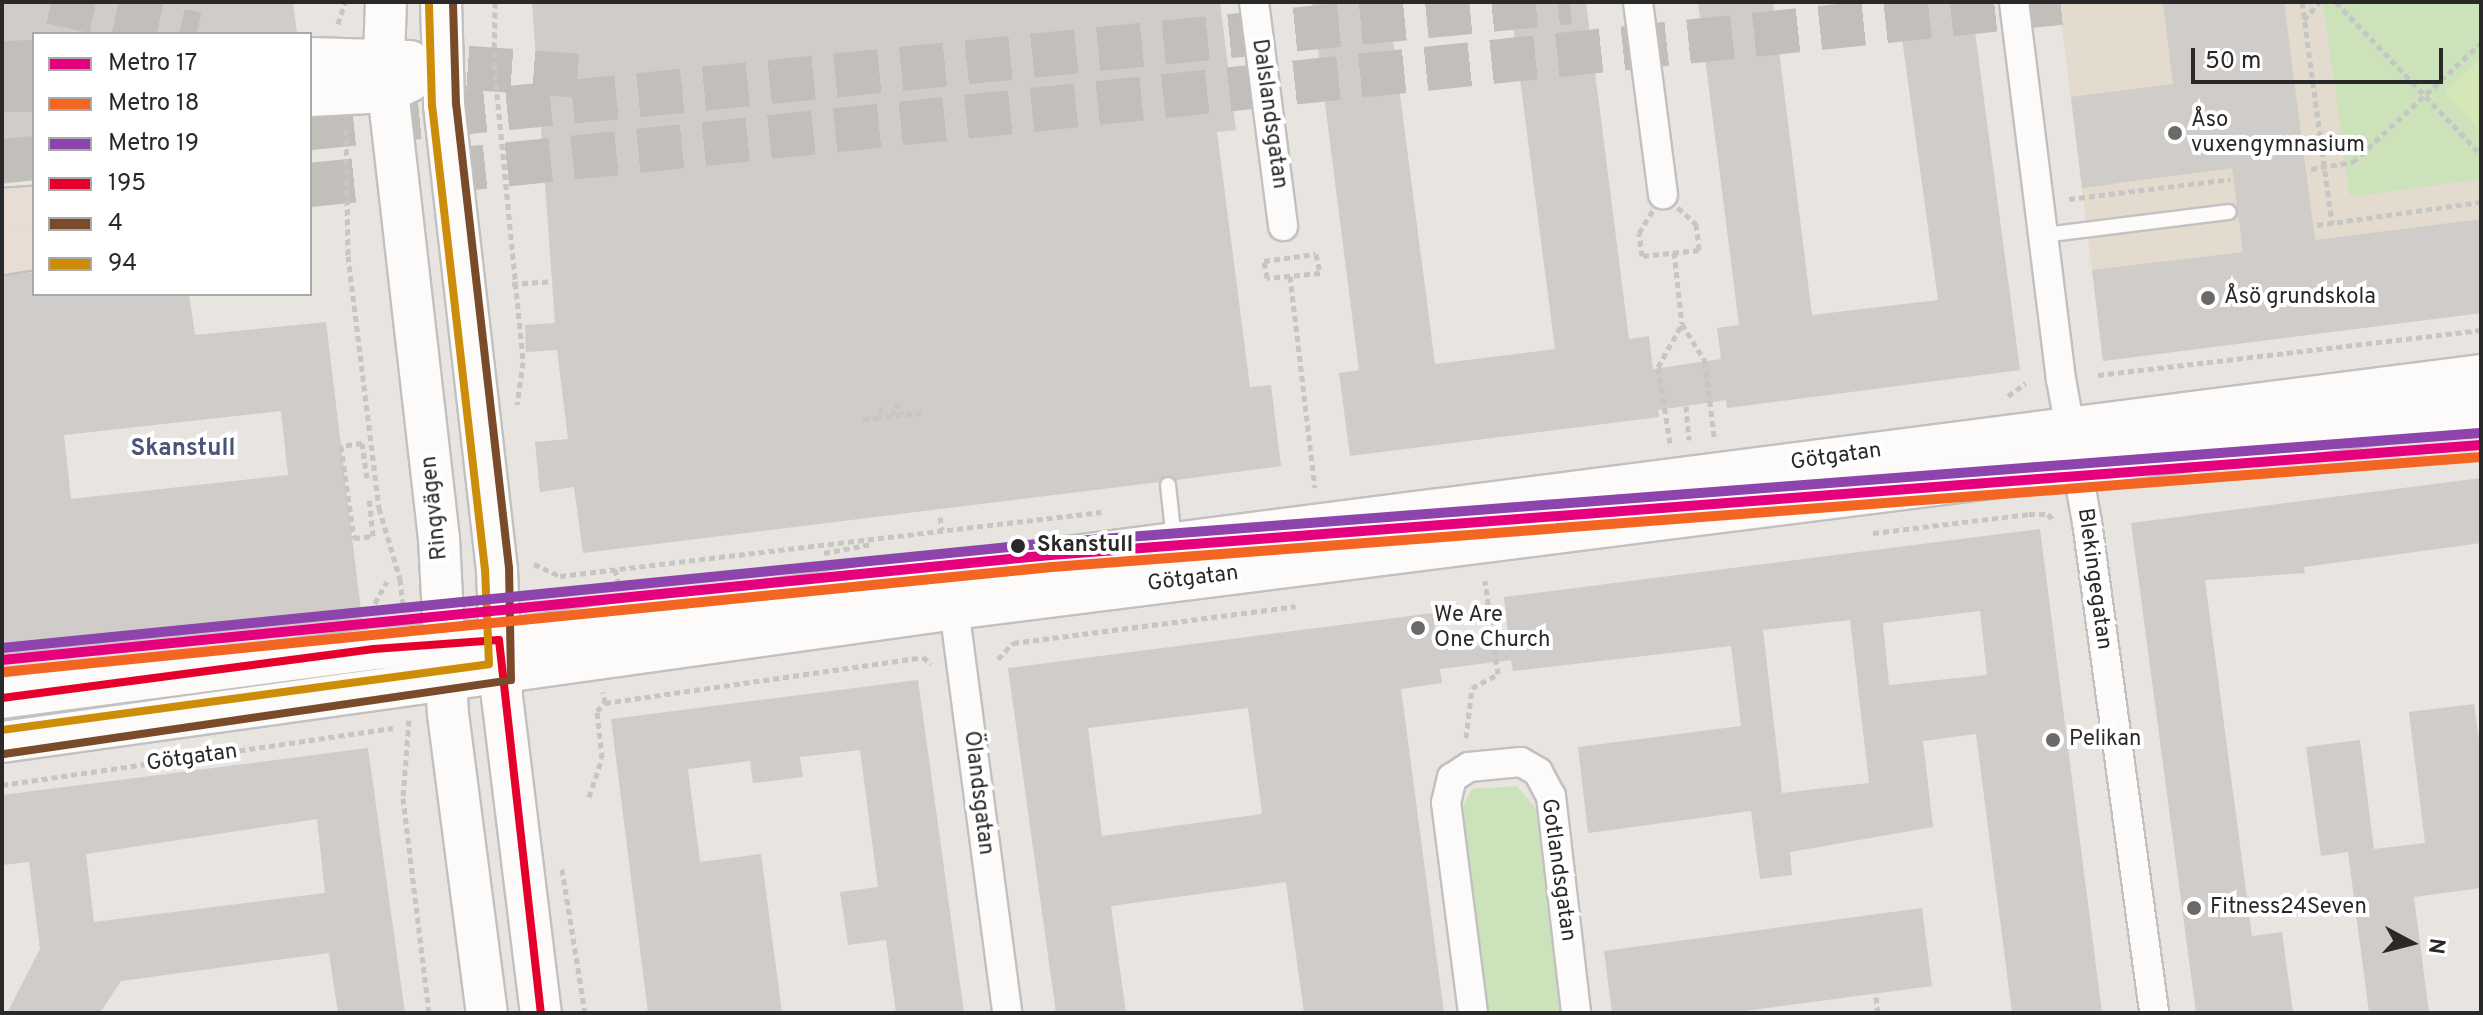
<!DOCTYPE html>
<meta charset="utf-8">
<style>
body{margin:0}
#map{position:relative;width:2483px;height:1015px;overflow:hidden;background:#e8e4e0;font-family:Overpass,sans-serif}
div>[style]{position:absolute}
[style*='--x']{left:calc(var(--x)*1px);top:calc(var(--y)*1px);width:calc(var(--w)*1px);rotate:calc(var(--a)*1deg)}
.education>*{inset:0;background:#e2dbce}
.green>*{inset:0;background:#cbe2ba}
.pitch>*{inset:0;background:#d5e6b7}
.building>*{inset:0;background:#cfccc9}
.secondary-tunnel>*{height:40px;margin-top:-20px;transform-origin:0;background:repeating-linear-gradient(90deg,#c2bfbb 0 40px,transparent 0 60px)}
.highway-tunnel>*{height:44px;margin-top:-22px;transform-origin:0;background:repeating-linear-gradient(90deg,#c2bfbb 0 44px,transparent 0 66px)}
.path>*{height:5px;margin-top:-2.5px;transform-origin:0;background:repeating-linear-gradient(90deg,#c6c6c5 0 6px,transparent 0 10px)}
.roads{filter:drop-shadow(2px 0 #c2c0c1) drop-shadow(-2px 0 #c2c0c1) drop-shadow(0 2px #c2c0c1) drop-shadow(0 -2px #c2c0c1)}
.lane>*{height:14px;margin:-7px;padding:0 7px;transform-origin:7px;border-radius:7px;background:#fcfbfa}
.street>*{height:28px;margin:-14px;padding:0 14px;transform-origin:14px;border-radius:14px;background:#fcfbfa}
.secondary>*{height:40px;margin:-20px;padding:0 20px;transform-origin:20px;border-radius:20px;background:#fcfbfa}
.highway>*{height:44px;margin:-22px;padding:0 22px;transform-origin:22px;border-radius:22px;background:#e8dcd3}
.bus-1>*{height:8px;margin:-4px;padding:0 4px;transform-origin:4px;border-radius:4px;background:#e4002b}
.bus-2>*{height:8px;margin:-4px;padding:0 4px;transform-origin:4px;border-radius:4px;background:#7a4b2a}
.bus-3>*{height:8px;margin:-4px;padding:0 4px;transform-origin:4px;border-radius:4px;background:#ce8d08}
.metro-1>*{height:10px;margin:-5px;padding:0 5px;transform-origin:5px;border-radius:5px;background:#e5007d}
.metro-2>*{height:10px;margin:-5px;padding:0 5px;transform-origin:5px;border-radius:5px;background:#f26522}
.metro-3>*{height:10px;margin:-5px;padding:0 5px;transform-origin:5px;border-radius:5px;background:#8e44ad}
.dots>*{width:22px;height:22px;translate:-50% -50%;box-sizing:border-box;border:4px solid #fff;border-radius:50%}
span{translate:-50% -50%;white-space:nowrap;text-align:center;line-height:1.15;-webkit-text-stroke:8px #fff;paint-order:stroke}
.street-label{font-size:22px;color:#292929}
.poi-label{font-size:22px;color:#292929}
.left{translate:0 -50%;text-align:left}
.stop-label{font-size:22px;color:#292929;font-weight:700}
.neighbourhood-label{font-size:24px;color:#4c5478;font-weight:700}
.frame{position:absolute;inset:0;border:4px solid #292929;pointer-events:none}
.legend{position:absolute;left:32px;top:32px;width:280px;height:264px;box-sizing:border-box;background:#fff;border:2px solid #a9a9a9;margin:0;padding:10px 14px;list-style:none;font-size:24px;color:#292929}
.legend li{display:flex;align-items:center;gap:16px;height:40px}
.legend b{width:40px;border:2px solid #a9a9a9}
.north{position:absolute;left:2371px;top:903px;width:80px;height:80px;-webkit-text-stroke:6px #fff;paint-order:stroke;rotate:97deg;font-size:22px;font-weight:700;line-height:32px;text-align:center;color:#292929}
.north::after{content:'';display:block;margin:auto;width:28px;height:36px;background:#292929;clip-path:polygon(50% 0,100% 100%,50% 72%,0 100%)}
.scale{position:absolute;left:2191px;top:48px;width:252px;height:36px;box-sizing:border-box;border:4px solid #292929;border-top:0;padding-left:10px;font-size:24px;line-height:28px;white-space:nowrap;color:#292929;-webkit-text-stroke:6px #fff;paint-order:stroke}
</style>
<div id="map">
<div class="education">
<i style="clip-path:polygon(2059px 2px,2481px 2px,2481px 313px,2103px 361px)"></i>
</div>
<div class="green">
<i style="clip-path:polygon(2323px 2px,2481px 2px,2481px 179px,2350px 197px)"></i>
<i style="clip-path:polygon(1517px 786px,1536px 808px,1561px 1013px,1483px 1013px,1458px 815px,1472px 789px)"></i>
</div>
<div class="pitch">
<i style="clip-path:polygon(2481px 58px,2481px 132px,2444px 92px)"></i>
</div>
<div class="building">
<i style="clip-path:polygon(2px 2px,293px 2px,297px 34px,34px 34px,34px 180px,2px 184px)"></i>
<i style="clip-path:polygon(532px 2px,1220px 2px,1236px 130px,1217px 132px,1250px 387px,1271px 385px,1281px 466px,1176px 480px,1166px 475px,1159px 482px,583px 553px,574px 487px,540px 492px,535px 442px,568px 439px,557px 350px,526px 352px,525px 325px,555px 323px)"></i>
<i style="clip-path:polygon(1312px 2px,1388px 2px,1435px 364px,1555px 349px,1510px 2px,1586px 2px,1629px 339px,1649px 336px,1653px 369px,1721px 359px,1717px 328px,1739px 325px,1698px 2px,1773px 2px,1812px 315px,1938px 300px,1897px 2px,1971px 2px,2020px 370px,1727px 408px,1726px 400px,1658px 410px,1659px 417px,1350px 456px,1339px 373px,1359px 370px)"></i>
<i style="clip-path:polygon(2163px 2px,2284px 2px,2315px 240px,2481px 219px,2481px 313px,2103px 361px,2092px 270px,2243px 252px,2232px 168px,2082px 188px,2071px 97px,2173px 84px)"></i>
<i style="clip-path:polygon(evenodd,34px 272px,34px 294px,189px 294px,195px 335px,326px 322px,362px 619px,2px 662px,2px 276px,34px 272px,281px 411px,288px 475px,71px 499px,64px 435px,281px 411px)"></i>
<i style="clip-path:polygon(2481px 478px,2481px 543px,2304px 567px,2305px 573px,2205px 580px,2252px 936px,2282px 932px,2293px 1013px,2196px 1013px,2131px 523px)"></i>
<i style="clip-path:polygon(evenodd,2040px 529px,2102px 1013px,2012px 1013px,1976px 734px,1923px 741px,1933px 827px,1790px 852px,1792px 875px,1760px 879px,1751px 811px,1588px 833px,1578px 747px,1741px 726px,1731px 646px,1513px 671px,1511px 660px,1440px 669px,1442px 683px,1401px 689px,1444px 1013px,1304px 1013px,1286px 882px,1111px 906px,1126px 1013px,1056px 1013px,1008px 668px,1433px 613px,1437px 642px,1508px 633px,1504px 597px,2040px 529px,1980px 611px,1987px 675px,1889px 685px,1883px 623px,1980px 611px,2040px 529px,1850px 620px,1869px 783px,1782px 793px,1763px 630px,1850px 620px,2040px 529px,1248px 708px,1262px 814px,1102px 836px,1088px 728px,1248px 708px)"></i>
<i style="clip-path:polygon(918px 680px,964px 1013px,896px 1013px,886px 940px,848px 945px,840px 892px,878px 887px,860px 750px,800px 757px,803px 777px,753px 783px,750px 761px,688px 769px,700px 862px,761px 854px,782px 1013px,648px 1013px,611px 719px)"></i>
<i style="clip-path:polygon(2474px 704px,2481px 754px,2481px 888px,2414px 897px,2429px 1013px,2369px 1013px,2348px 852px,2321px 856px,2306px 747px,2360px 740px,2374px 849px,2425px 843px,2409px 712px)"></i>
<i style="clip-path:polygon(evenodd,368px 748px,405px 1013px,338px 1013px,329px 953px,121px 981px,100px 1013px,7px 1013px,40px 949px,29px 862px,2px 865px,2px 795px,368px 748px,317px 819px,325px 893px,94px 922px,86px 854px,317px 819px)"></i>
<i style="clip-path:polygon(1922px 908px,1932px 986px,1730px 1013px,1612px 1013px,1604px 951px)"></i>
</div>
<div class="secondary-tunnel">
<i style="--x:2;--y:61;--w:32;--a:-2"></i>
<i style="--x:2;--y:92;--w:32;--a:0"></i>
</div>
<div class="highway-tunnel">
<i style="--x:51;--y:2;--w:149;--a:12.4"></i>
<i style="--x:402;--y:63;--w:183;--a:4.1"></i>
<i style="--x:310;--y:128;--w:1266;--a:-5.71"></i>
<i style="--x:2;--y:161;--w:32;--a:-5"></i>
<i style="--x:310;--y:185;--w:1769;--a:-5.94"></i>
</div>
<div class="path">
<i style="--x:495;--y:2;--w:62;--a:90.9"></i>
<i style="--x:494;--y:64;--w:299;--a:84.4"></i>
<i style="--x:523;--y:362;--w:43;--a:97.9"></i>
<i style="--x:2302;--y:2;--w:223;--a:82.3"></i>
<i style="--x:2336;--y:2;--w:211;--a:46.5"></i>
<i style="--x:2304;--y:20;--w:23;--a:-50"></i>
<i style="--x:338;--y:24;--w:23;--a:-72"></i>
<i style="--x:346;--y:129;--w:127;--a:89.1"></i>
<i style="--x:348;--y:256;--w:254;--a:83"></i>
<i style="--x:379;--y:508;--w:74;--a:73.5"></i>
<i style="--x:400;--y:579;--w:31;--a:84"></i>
<i style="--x:2311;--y:169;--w:43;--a:-9.5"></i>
<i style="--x:2353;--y:162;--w:175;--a:-42.9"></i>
<i style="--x:1663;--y:194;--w:45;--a:42.3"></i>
<i style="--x:1696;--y:224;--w:26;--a:83"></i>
<i style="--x:1699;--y:250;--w:57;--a:174"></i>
<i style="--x:1642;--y:256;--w:23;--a:-97"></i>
<i style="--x:1639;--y:233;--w:46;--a:-58.4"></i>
<i style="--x:2069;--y:199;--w:163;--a:-7"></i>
<i style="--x:2317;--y:225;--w:166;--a:-8"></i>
<i style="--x:1674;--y:252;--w:72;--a:83.7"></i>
<i style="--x:1316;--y:254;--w:19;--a:78"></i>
<i style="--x:1320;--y:273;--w:53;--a:174.6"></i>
<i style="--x:1267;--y:278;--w:17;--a:-100"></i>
<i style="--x:1264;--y:261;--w:52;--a:-7.7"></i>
<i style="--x:1290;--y:276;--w:213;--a:83.3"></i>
<i style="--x:512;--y:284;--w:39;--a:-4"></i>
<i style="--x:2098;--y:375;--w:386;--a:-6.7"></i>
<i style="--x:2008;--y:396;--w:22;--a:-36"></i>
<i style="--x:1686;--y:406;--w:34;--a:85"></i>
<i style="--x:880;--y:407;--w:10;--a:84"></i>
<i style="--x:892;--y:416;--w:14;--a:-73"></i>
<i style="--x:896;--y:403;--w:13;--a:63"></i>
<i style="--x:876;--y:418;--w:51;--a:-6.7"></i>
<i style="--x:863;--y:419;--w:15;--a:-4"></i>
<i style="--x:1670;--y:443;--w:77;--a:-99"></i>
<i style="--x:1658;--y:367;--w:49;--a:-60.8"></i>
<i style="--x:1682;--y:324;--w:44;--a:58.1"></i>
<i style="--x:1705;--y:361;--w:77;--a:83.2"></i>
<i style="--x:367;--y:478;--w:35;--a:-98"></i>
<i style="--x:362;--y:443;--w:21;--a:172"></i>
<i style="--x:341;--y:446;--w:93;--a:82"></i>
<i style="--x:354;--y:538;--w:19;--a:-6"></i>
<i style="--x:373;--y:536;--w:37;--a:-96"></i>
<i style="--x:940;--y:517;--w:13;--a:81"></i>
<i style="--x:1873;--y:533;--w:157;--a:-6.9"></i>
<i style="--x:2029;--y:514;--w:19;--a:0"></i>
<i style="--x:2048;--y:514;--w:9;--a:49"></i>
<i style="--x:824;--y:553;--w:49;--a:-10.6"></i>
<i style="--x:534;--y:564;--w:29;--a:25"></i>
<i style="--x:560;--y:576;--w:545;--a:-6.75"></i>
<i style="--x:615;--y:569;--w:17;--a:77"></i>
<i style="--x:370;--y:612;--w:35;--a:-61"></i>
<i style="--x:998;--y:659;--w:22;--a:-47"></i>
<i style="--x:1013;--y:643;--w:285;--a:-7.4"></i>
<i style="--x:605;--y:703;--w:321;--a:-8.2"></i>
<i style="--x:923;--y:657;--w:11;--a:41"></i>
<i style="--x:409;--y:720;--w:78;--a:94.4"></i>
<i style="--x:403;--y:798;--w:217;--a:83.1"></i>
<i style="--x:1466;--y:738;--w:50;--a:-83.2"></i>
<i style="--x:1472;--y:688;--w:30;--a:-28"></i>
<i style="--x:1498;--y:674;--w:94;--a:-98"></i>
<i style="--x:2;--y:785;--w:395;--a:-8.3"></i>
<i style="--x:589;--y:797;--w:41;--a:-71.6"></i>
<i style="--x:602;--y:758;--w:47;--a:-96.1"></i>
<i style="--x:597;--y:711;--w:11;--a:-45"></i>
<i style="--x:605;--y:703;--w:11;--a:-100"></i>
<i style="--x:562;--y:869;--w:146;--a:80.9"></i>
<i style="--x:1876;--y:997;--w:16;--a:83"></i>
</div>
<div class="roads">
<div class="lane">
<i style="--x:2044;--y:235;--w:186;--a:-7.1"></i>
<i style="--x:1168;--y:485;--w:55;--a:83.8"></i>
</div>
<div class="street">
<i style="--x:1254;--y:2;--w:226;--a:82.6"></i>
<i style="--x:1638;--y:2;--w:194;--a:82.6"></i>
<i style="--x:2014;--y:2;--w:380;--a:82.9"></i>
<i style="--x:2061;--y:379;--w:145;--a:79.7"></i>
<i style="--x:2087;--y:522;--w:496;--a:82.2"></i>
<i style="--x:952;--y:593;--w:424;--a:82.5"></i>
<i style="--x:1473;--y:1013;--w:212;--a:-97.3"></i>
<i style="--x:1446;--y:803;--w:26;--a:-77"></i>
<i style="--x:1452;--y:778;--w:20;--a:-33"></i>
<i style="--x:1469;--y:767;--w:52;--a:-5.5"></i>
<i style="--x:1521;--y:762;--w:20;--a:30"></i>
<i style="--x:1538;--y:772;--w:27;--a:62"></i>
<i style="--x:1551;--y:796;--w:218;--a:83.4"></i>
</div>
<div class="secondary">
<i style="--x:386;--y:2;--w:54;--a:92.1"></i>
<i style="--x:384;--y:56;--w:485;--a:83.5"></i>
<i style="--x:439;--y:538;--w:176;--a:87.1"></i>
<i style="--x:448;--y:714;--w:302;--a:82.6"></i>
<i style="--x:441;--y:2;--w:103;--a:88.3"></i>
<i style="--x:444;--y:105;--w:467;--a:83.5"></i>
<i style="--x:497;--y:569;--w:128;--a:87.8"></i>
<i style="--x:502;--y:697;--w:318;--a:83"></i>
<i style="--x:310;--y:58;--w:100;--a:1.7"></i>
<i style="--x:310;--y:96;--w:78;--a:-2.9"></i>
<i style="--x:388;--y:92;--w:25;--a:-26"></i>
<i style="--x:2;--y:698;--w:375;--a:-7.5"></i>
<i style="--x:374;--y:649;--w:151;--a:-4.5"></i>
<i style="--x:525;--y:637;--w:484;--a:-8.5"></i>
<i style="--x:1004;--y:565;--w:1489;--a:-7.33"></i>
<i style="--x:2;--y:742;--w:961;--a:-7.95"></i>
<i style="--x:954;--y:609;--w:1045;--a:-7.2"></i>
<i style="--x:1991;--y:478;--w:495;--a:-8"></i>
</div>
<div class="highway">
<i style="--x:2;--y:211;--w:32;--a:-4"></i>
<i style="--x:2;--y:252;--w:32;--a:-9"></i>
</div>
</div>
<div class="bus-1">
<i style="--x:2;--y:698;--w:375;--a:-7.5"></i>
<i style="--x:374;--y:649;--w:125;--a:-4.1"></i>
<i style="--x:499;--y:640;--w:375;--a:83.6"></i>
</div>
<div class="bus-2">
<i style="--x:4;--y:754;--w:512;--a:-8.3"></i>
<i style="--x:511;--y:680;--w:112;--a:-91"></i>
<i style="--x:509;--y:568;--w:467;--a:-96.5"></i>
<i style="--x:456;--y:104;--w:102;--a:-91.7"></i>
</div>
<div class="bus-3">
<i style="--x:2;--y:730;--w:491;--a:-7.7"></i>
<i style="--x:489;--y:664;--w:94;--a:-92.4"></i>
<i style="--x:485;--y:570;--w:467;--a:-96.5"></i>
<i style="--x:432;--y:106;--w:104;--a:-91.7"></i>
</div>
<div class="metro-1">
<i style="--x:2;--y:660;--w:1054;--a:-5.72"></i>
<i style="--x:1051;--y:555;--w:1434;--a:-4.4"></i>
</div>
<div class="metro-2">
<i style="--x:3;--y:672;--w:1054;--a:-5.72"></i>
<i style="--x:1052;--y:567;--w:1433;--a:-4.4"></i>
</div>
<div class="metro-3">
<i style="--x:2;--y:648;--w:1053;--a:-5.72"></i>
<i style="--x:1050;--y:543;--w:1434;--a:-4.4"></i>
</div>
<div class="dots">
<i style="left:2175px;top:133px;background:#6c6a69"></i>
<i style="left:2208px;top:298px;background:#6c6a69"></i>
<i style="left:1018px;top:546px;background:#292929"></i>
<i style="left:1418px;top:628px;background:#6c6a69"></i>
<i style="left:2053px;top:740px;background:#6c6a69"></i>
<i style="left:2194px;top:908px;background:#6c6a69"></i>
</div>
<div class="street-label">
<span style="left:1269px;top:114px;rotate:82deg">Dalslandsgatan</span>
<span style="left:1836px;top:457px;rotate:-8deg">Götgatan</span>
<span style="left:435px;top:508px;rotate:-96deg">Ringvägen</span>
<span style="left:1193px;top:579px;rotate:-7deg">Götgatan</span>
<span style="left:2094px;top:579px;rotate:82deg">Blekingegatan</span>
<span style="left:192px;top:758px;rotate:-8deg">Götgatan</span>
<span style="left:978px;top:793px;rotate:83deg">Ölandsgatan</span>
<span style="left:1558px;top:870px;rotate:82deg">Gotlandsgatan</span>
</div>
<div class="poi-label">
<span class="left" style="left:2191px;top:133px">Åso<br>vuxengymnasium</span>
<span class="left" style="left:2224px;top:298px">Åsö grundskola</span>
<span class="left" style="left:1434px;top:628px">We Are<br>One Church</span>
<span class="left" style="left:2069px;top:740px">Pelikan</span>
<span class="left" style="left:2210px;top:908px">Fitness24Seven</span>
</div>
<div class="stop-label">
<span class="left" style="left:1037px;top:546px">Skanstull</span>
</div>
<div class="neighbourhood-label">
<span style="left:183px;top:450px">Skanstull</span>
</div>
<div class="frame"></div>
<ul class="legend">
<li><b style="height:10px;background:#e5007d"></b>Metro 17</li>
<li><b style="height:10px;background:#f26522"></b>Metro 18</li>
<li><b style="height:10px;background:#8e44ad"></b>Metro 19</li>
<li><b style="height:10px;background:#e4002b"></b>195</li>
<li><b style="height:10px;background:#7a4b2a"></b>4</li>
<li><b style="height:10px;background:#ce8d08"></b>94</li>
</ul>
<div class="north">N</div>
<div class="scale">50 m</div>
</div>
